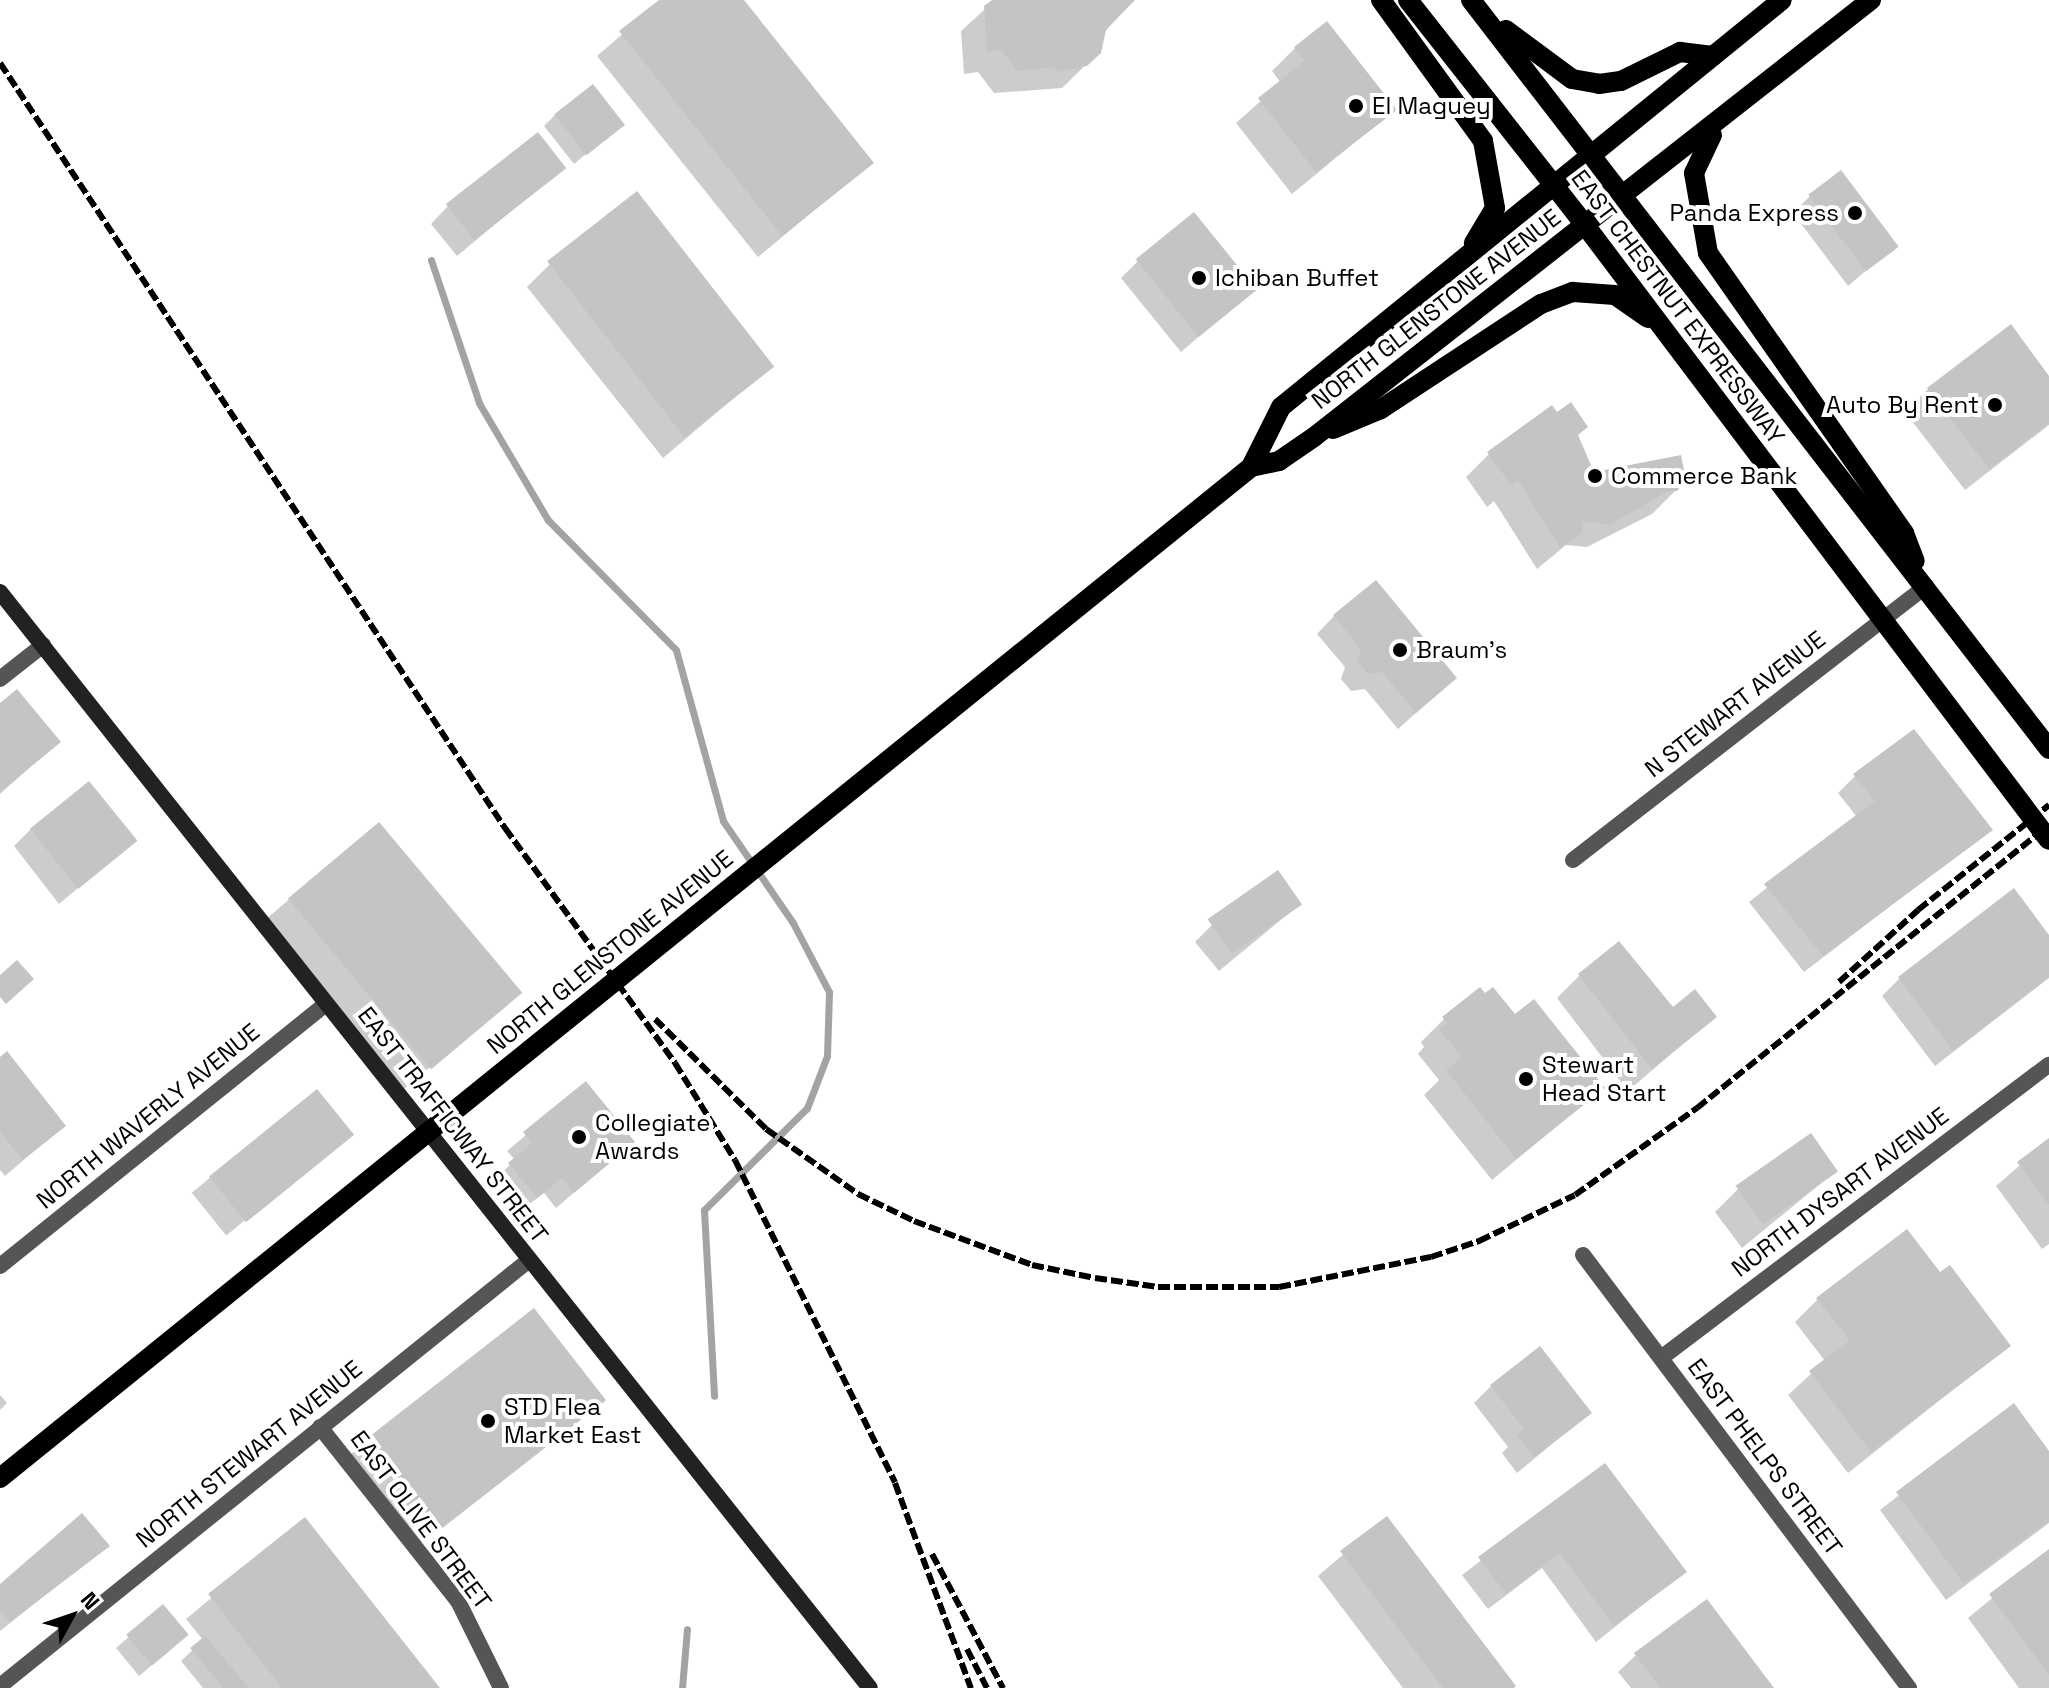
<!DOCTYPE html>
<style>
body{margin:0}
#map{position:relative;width:2049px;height:1688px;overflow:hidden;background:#fff;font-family:"Space Grotesk",sans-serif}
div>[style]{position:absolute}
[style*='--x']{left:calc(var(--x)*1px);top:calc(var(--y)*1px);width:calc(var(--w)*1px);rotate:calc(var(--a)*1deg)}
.shadow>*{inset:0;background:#0003;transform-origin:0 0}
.stream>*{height:7px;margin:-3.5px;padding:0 3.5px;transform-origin:3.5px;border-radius:3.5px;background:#a3a3a3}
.building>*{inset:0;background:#c4c4c4;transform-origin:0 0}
.street>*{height:16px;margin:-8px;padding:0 8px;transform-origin:8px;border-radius:8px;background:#555}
.secondary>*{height:16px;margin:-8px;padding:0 8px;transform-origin:8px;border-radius:8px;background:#222}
.primary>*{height:20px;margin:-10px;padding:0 10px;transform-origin:10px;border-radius:10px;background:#000}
.rail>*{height:6px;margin-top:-3px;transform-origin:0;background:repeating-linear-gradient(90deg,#000 0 12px,transparent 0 16px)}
.dots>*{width:22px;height:22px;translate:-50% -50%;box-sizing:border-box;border:4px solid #fff;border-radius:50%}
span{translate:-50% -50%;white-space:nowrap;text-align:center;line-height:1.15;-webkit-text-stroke:8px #fff;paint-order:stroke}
.poi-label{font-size:24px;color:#000}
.left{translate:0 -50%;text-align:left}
.right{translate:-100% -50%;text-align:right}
.street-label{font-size:24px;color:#000}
.north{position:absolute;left:32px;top:1576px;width:80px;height:80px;-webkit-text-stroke:6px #fff;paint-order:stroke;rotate:50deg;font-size:22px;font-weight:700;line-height:32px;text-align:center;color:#000}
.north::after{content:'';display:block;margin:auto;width:28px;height:36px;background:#000;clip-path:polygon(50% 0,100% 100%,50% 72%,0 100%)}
</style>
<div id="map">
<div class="shadow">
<i style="clip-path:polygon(662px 0,742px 0,871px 163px,758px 257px,597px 56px)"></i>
<i style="clip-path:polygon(995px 0,1130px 0,1104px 33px,1099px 52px,1062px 88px,994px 93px,978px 72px,964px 74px,961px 31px)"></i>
<i style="clip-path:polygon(1295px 48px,1394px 110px,1292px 194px,1236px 123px,1281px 83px,1272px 71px)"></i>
<i style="clip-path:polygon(555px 115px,622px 124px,574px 164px,544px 126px)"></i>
<i style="clip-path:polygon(563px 168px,457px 256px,431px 224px,448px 206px)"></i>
<i style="clip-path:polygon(1810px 196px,1895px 246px,1848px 286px,1793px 213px)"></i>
<i style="clip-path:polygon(1138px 261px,1254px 289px,1181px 352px,1121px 278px)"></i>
<i style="clip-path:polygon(550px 264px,773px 365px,663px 458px,527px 287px)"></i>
<i style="clip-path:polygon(2049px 380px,2049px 425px,1965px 490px,1905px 412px,1928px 389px)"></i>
<i style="clip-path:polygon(1577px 436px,1592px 475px,1676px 490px,1652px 514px,1587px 547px,1566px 545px,1537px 569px,1494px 501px,1487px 507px,1466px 477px,1489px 454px)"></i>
<i style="clip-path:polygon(1334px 616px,1455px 678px,1398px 729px,1365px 689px,1351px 691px,1341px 679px,1345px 667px,1317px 634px)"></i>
<i style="clip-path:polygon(0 705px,58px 742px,0 794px)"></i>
<i style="clip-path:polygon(1855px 776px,1990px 830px,1804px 972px,1749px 902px,1857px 817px,1838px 793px)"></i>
<i style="left:378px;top:825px;width:219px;height:149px;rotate:50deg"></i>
<i style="clip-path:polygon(31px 829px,134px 841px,59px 904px,14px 846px)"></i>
<i style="clip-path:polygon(1300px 904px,1219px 971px,1195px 942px,1212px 925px)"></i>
<i style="clip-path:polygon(2049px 939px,2049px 978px,1935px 1066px,1882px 996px,1899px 979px)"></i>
<i style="clip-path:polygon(1580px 975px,1673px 1010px,1714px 1017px,1628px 1091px,1557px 998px)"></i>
<i style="clip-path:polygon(1515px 1017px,1603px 1088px,1492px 1180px,1424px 1095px,1439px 1080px,1418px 1054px,1424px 1047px,1421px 1042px,1444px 1019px)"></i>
<i style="clip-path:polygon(0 1060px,63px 1126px,5px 1176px,0 1170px)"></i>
<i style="clip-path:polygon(586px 1084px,633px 1142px,556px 1208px,544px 1193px,518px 1213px,492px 1182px,515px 1160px,507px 1151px)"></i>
<i style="left:316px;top:1092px;width:55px;height:160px;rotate:51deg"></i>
<i style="clip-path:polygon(2049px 1140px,2049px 1244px,2042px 1249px,1996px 1186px)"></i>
<i style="clip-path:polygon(1836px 1171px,1742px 1248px,1715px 1212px,1738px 1189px)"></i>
<i style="clip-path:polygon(1939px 1275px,2008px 1346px,1848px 1473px,1788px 1395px,1825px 1361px,1795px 1322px,1818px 1299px)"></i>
<i style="left:534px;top:1311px;width:113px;height:234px;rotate:52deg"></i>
<i style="clip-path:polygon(1491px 1386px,1589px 1413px,1517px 1473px,1502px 1453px,1508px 1447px,1474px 1403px)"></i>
<i style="clip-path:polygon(0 1395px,7px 1403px,0 1410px)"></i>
<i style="clip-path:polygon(2013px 1406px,2049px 1454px,2049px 1523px,1946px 1600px,1880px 1510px)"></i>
<i style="clip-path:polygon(1605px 1465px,1685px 1571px,1596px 1642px,1542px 1568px,1488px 1609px,1462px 1575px)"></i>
<i style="clip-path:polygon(82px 1516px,107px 1546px,0 1631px,0 1586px)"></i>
<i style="clip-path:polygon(1386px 1518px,1512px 1688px,1403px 1688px,1318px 1576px)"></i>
<i style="clip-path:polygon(305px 1520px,438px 1688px,203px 1688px,181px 1661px,203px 1640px,186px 1619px)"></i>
<i style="clip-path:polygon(2049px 1551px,2049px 1688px,2019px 1688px,1968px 1618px)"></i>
<i style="clip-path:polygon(163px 1607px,175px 1646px,139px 1676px,116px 1648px)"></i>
<i style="clip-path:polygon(1636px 1655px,1771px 1688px,1631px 1688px,1618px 1672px)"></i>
</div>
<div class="stream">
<i style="--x:431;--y:260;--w:151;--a:71.4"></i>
<i style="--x:479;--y:403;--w:136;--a:59.5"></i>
<i style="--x:548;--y:520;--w:182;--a:45.4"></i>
<i style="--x:676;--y:650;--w:177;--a:74.6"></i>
<i style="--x:723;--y:821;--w:124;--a:55.5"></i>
<i style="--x:793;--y:923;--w:78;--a:62.4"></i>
<i style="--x:829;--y:992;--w:64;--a:91.8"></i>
<i style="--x:827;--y:1056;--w:56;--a:111"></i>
<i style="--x:807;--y:1108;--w:145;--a:135.3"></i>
<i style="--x:704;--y:1210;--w:186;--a:86.9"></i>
<i style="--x:682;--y:1688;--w:59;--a:-85.2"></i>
</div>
<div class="building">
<i style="clip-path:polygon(659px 0,744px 0,874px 163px,782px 236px,619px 31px)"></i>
<i style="clip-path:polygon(992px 0,1135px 0,1106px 30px,1101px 53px,1087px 66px,1058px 72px,1055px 67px,1018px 71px,1001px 50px,987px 52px,984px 6px)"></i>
<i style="clip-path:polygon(1327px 21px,1397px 110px,1316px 172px,1258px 98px,1305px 61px,1294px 47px)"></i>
<i style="left:593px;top:84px;width:52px;height:49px;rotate:52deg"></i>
<i style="left:538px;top:132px;width:46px;height:117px;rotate:52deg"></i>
<i style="left:1841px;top:170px;width:96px;height:41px;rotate:53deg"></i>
<i style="left:637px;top:191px;width:223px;height:114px;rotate:52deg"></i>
<i style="left:1194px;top:212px;width:100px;height:75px;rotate:51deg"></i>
<i style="clip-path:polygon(2011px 324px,2049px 376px,2049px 423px,1989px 469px,1927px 388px)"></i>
<i style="clip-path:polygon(1571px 402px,1588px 427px,1578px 435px,1594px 472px,1681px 455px,1686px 480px,1677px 491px,1668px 491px,1611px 524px,1582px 522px,1583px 532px,1560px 548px,1518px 480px,1511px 485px,1487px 452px,1552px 405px,1557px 412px)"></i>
<i style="clip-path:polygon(1376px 580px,1457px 678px,1416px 713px,1382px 672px,1368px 674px,1357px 661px,1361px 649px,1333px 615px)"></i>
<i style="clip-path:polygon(17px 689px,61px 742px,0 792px,0 703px)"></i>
<i style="clip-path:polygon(1914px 729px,1993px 830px,1823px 956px,1764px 884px,1875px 801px,1853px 774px)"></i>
<i style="left:89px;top:781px;width:77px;height:76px;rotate:51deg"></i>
<i style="left:379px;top:822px;width:223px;height:119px;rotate:50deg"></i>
<i style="left:1278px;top:870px;width:42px;height:86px;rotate:55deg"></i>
<i style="clip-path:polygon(2014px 888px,2049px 935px,2049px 977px,1953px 1051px,1898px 977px)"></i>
<i style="clip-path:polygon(1619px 941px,1673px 1007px,1695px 989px,1717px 1017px,1652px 1069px,1578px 974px)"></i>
<i style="clip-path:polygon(17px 960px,34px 979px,6px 1004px,0 997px,0 975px)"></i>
<i style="clip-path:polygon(1480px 987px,1485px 993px,1493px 987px,1515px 1014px,1534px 999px,1605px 1088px,1516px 1159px,1446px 1070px,1462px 1057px,1439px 1029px,1447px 1023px,1442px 1017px)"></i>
<i style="clip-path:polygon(7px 1051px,66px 1126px,23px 1160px,0 1132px,0 1057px)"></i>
<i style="clip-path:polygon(586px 1081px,635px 1142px,574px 1193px,562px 1178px,537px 1198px,508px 1163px,532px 1143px,523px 1132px)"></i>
<i style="left:317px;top:1089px;width:59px;height:139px;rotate:51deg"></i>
<i style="left:1811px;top:1133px;width:47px;height:92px;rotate:55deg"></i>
<i style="clip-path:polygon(2049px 1138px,2049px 1205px,2017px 1162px)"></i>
<i style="clip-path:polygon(1907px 1229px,1940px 1272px,1950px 1265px,2011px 1346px,1871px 1452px,1809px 1371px,1850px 1340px,1816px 1298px)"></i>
<i style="left:534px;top:1308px;width:117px;height:212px;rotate:52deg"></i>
<i style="clip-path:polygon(1540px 1346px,1592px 1413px,1535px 1457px,1517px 1435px,1524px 1429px,1490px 1385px)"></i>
<i style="clip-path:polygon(2014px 1403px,2049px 1451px,2049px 1521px,1964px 1584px,1896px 1492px)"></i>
<i style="clip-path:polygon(1605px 1463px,1687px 1572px,1614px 1626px,1560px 1553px,1506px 1594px,1478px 1557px)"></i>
<i style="clip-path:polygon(82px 1513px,110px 1546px,10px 1622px,0 1610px,0 1584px)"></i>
<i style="clip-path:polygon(1387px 1516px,1516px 1686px,1514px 1688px,1443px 1688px,1340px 1551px)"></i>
<i style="clip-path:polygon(305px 1517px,440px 1688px,282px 1688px,208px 1594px)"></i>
<i style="clip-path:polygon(2049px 1549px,2049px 1675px,1989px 1594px)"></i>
<i style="clip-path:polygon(1707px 1599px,1774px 1688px,1660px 1688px,1634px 1653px)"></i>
<i style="left:163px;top:1604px;width:40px;height:48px;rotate:50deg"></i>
<i style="clip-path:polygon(205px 1636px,249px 1688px,224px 1688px,190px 1648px)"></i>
</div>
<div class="street">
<i style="--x:0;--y:679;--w:55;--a:-38.3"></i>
<i style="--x:1573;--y:860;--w:447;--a:-37.8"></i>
<i style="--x:1583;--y:1255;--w:542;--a:53.02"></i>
<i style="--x:0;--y:1266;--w:418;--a:-38.8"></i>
<i style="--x:1661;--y:1358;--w:486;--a:-37.1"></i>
<i style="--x:320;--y:1427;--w:222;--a:51.6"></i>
<i style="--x:458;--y:1601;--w:97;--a:63.7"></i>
<i style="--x:0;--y:1686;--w:679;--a:-38.84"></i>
</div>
<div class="secondary">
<i style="--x:0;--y:592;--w:1399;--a:51.56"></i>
</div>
<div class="primary">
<i style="--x:1381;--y:0;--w:174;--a:54.1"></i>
<i style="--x:1483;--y:141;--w:68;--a:79.8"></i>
<i style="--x:1495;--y:208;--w:41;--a:121"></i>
<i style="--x:1408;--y:0;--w:286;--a:51.8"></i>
<i style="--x:1585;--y:225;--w:770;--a:52.97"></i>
<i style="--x:1471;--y:0;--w:946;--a:52.34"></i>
<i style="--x:1506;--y:30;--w:82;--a:36.6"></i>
<i style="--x:1572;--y:79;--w:27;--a:10"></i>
<i style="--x:1599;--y:84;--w:22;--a:-8"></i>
<i style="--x:1621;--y:81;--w:66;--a:-26.2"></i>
<i style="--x:1680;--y:52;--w:33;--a:7"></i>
<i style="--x:1712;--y:135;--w:42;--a:115.3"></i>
<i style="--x:1694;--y:173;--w:81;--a:80.1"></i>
<i style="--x:1708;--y:253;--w:342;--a:55"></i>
<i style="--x:1904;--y:533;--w:30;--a:69"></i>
<i style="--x:1333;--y:429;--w:52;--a:-22.6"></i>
<i style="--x:1381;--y:409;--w:191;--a:-33.3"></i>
<i style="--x:1541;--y:304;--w:34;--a:-21"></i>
<i style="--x:1573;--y:292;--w:42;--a:4.1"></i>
<i style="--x:1615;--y:295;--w:40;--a:34.9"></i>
<i style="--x:1251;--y:467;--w:67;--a:-63.4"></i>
<i style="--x:1281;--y:407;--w:645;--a:-39.09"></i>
<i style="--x:0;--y:1478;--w:1608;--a:-38.94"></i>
<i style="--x:1251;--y:467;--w:29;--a:-12"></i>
<i style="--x:1279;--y:461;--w:42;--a:-34.4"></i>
<i style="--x:1314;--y:437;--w:708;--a:-38.12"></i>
</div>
<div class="rail">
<i style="--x:0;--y:63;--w:917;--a:56.57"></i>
<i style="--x:505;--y:828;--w:290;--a:54.1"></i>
<i style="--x:675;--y:1063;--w:114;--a:58.3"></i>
<i style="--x:735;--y:1160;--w:360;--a:63.6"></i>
<i style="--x:895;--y:1483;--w:219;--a:69.7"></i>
<i style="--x:1839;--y:982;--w:107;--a:-42.3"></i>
<i style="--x:1918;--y:910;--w:168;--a:-38.7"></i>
<i style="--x:655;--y:1019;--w:156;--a:44.7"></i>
<i style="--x:766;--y:1129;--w:113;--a:35.2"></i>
<i style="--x:858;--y:1194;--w:62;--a:25.7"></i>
<i style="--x:914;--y:1221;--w:126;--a:20.4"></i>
<i style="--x:1032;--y:1265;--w:64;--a:11.7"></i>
<i style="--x:1095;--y:1278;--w:64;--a:8.1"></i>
<i style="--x:1158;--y:1287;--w:121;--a:0"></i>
<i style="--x:1279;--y:1287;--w:155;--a:-11.2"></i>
<i style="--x:1431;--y:1257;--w:51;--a:-18.4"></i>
<i style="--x:1479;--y:1241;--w:106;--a:-25.6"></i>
<i style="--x:1575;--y:1195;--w:150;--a:-35.5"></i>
<i style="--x:1697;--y:1108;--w:452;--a:-38.8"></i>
<i style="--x:932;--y:1554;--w:152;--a:62.1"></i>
<i style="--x:967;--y:1649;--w:44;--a:62.9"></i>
</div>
<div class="dots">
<i style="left:1356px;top:106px;background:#000"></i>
<i style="left:1855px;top:213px;background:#000"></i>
<i style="left:1199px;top:278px;background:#000"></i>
<i style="left:1995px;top:405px;background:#000"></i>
<i style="left:1595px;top:476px;background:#000"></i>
<i style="left:1400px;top:650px;background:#000"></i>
<i style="left:1526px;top:1079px;background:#000"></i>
<i style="left:579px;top:1137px;background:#000"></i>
<i style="left:488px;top:1421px;background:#000"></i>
</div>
<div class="poi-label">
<span class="left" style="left:1372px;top:106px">El Maguey</span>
<span class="right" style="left:1839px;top:213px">Panda Express</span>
<span class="left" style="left:1215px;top:278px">Ichiban Buffet</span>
<span class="right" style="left:1979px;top:405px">Auto By Rent</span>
<span class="left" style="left:1611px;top:476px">Commerce Bank</span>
<span class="left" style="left:1416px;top:650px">Braum's</span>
<span class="left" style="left:1542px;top:1079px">Stewart<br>Head Start</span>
<span class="left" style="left:595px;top:1137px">Collegiate<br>Awards</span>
<span class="left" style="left:504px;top:1421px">STD Flea<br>Market East</span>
</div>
<div class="street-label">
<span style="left:1678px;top:307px;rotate:53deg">EAST CHESTNUT EXPRESSWAY</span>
<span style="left:1436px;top:309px;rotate:-38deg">NORTH GLENSTONE AVENUE</span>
<span style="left:1735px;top:704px;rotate:-38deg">N STEWART AVENUE</span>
<span style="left:610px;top:952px;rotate:-39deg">NORTH GLENSTONE AVENUE</span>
<span style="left:148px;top:1116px;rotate:-39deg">NORTH WAVERLY AVENUE</span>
<span style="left:453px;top:1125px;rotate:52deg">EAST TRAFFICWAY STREET</span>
<span style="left:1840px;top:1192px;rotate:-37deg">NORTH DYSART AVENUE</span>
<span style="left:249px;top:1454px;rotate:-39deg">NORTH STEWART AVENUE</span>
<span style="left:1765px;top:1457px;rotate:53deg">EAST PHELPS STREET</span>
<span style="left:421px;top:1520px;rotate:53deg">EAST OLIVE STREET</span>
</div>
<div class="north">N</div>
</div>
